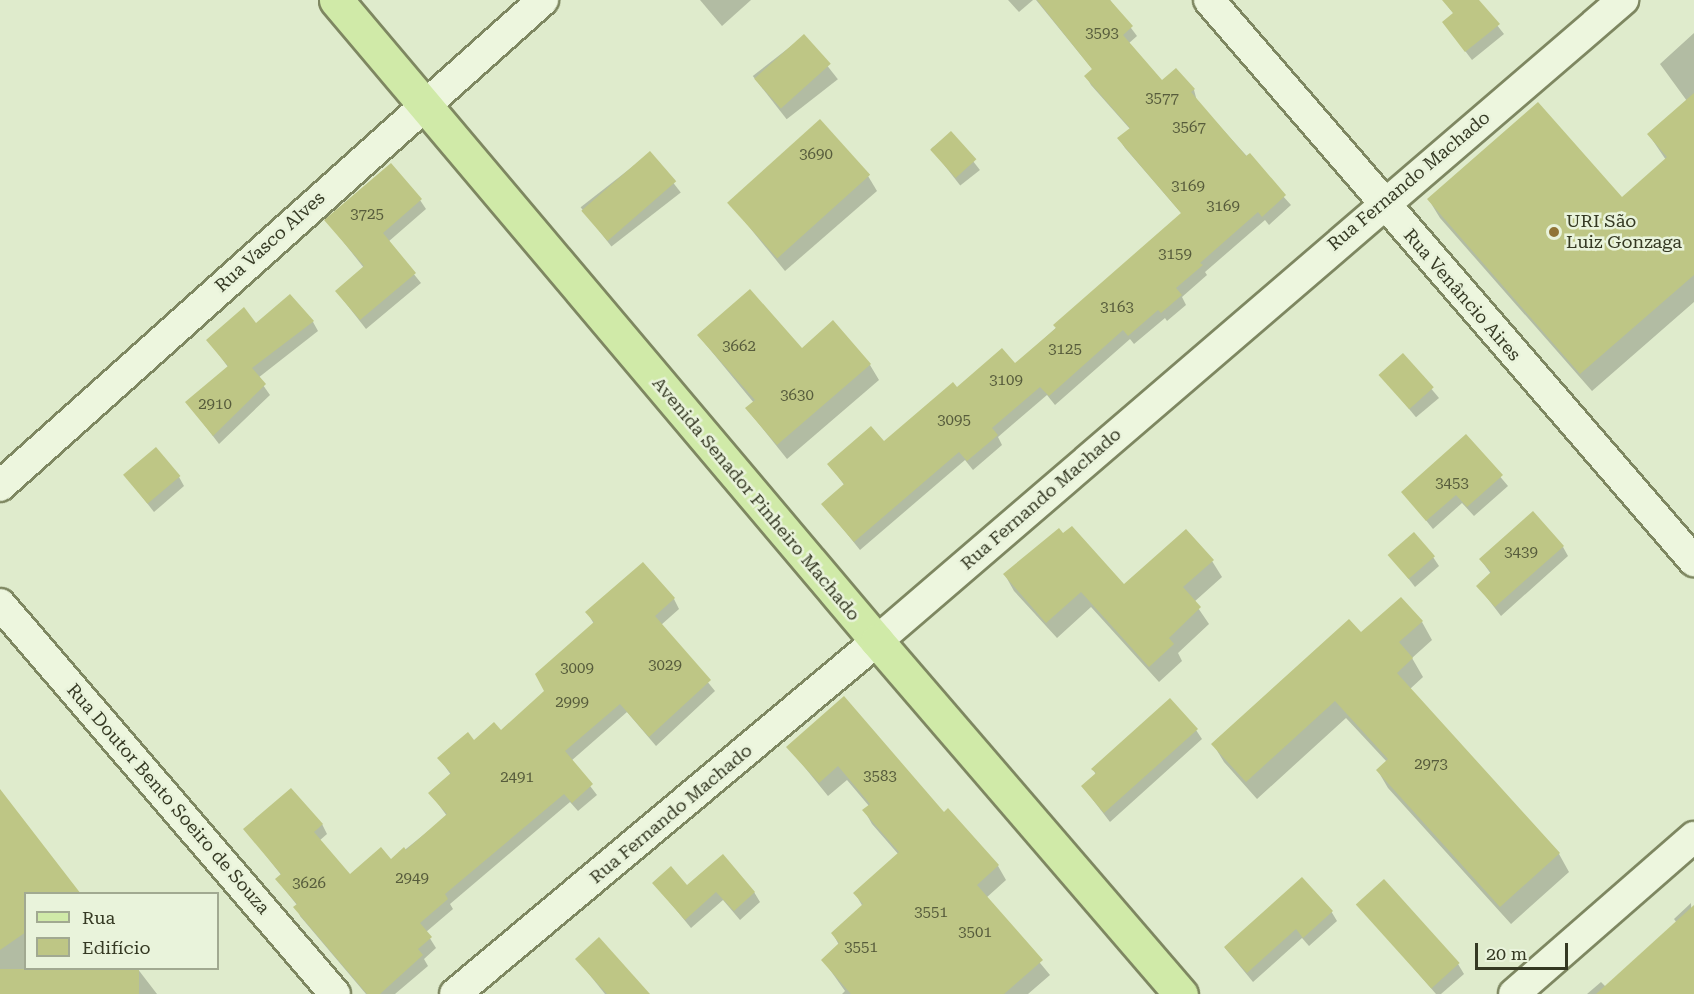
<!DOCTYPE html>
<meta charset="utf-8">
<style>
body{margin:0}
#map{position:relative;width:1694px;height:994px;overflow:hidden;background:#dfebcc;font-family:"Roboto Serif",serif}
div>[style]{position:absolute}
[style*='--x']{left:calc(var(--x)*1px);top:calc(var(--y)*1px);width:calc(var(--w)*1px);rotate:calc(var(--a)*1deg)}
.shadow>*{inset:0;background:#0003;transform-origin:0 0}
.building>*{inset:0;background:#bec685;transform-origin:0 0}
.roads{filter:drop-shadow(2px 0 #7e8761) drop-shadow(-2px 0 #7e8761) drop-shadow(0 2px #7e8761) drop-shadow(0 -2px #7e8761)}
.minor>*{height:30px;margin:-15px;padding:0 15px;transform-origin:15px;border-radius:15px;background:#edf6de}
.major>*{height:33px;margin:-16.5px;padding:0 16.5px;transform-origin:16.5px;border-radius:16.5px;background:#d0eaa8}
.dots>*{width:16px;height:16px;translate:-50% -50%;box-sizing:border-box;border:3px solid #e9f3db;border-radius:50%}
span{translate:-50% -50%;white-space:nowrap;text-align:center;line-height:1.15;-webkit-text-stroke:5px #e9f3db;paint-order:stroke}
.number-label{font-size:15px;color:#575c3c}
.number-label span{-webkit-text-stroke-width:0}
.street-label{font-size:18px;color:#353923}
.poi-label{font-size:18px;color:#353923}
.left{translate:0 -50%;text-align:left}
.legend{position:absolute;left:24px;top:892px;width:195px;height:78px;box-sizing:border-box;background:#e9f3db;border:2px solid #a1a991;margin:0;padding:8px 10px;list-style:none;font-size:18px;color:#353923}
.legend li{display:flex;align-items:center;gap:12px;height:30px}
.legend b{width:30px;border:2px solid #a1a991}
.scale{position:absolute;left:1475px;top:943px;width:93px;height:27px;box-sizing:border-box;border:3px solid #353923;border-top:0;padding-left:8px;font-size:18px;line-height:21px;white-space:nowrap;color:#353923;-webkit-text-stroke:4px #e9f3db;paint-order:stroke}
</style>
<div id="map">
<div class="shadow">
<i style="clip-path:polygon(700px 0,751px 0,722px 26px)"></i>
<i style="clip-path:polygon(1008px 0,1033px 0,1019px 12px)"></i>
<i style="clip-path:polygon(1036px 0,1110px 0,1137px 36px,1128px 44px,1162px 82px,1194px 90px,1197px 101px,1291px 205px,1269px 225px,1265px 220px,1205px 272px,1207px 275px,1182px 297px,1186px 305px,1167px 321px,1165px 318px,1134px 344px,1130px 339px,1055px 405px,1047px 395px,998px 437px,1002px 445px,973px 470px,965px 460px,860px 550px,823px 504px,845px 486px,829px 464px,884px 443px,957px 389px,1015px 365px,1182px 214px,1125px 148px,1119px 139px,1130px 129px,1091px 85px,1086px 76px,1093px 70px)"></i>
<i style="clip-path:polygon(1443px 0,1477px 0,1504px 34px,1472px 60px,1444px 23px,1454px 14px)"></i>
<i style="clip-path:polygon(1694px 33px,1694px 302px,1592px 391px,1440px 218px,1429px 200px,1622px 199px,1666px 160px,1649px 135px,1687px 101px,1660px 64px)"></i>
<i style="left:804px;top:36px;width:55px;height:65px;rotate:52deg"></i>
<i style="left:951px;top:133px;width:47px;height:25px;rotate:52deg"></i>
<i style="left:650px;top:153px;width:50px;height:88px;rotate:52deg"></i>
<i style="clip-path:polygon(868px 176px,877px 191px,785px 271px,729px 202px)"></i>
<i style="clip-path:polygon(420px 200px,426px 209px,388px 242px,421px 283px,366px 329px,337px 292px,364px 268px,326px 220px)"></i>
<i style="clip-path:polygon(313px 322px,318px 331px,258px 378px,270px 395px,219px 444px,187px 402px,228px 367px,208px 340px,256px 325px)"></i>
<i style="clip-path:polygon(698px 335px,802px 350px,870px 365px,879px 380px,787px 459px,747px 409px,754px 403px)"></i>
<i style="left:1403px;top:355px;width:56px;height:30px;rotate:50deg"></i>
<i style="clip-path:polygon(1466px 436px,1508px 486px,1474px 516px,1462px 503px,1433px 529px,1403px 492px)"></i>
<i style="clip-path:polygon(125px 475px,179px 477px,184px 486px,154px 512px)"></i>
<i style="clip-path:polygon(1563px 547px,1568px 556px,1501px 616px,1478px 586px,1491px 574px,1481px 560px)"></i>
<i style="clip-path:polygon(1390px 555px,1433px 557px,1439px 566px,1415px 587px)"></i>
<i style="clip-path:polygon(1212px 561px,1222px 577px,1194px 602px,1209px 624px,1178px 653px,1182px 661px,1159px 682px,1091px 607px,1057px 638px,1014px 591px,1005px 575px,1124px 586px)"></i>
<i style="clip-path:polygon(674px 599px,679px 609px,661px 625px,715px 691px,656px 746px,627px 712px,571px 761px,597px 795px,578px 811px,570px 802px,450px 904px,453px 909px,426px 932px,436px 948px,424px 959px,428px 966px,395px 994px,366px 994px,300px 916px,297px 905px,277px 880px,282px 876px,245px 829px,322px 824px,327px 834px,319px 841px,350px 876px,391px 861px,447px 816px,430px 793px,451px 775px,439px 758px,501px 732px,546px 692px,594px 624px,587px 612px)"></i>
<i style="clip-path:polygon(1422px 622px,1432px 640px,1412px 658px,1423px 677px,1410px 689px,1559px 854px,1569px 872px,1511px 924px,1388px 788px,1378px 771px,1387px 762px,1346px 718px,1257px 799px,1224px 762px,1213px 744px,1361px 634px)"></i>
<i style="clip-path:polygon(844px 698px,944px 814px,948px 810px,998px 866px,1006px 880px,986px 898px,1050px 975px,1028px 994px,842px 994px,845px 991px,823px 960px,839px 945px,833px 934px,863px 907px,855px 893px,899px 855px,872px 824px,864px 810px,869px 806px,847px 780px,828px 796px,788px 747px)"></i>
<i style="clip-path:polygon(1196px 730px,1202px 739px,1110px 822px,1083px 787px,1096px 775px,1093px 769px)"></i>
<i style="clip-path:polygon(0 792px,26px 894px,26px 968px,137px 968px,157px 994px,0 994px)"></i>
<i style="clip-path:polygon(654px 883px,754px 892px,760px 902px,740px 920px,723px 900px,691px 928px)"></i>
<i style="clip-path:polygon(1691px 903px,1694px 994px,1587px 994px,1601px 982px,1606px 987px,1677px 923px,1674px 919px)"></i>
<i style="clip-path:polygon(1358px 904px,1458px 964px,1464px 974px,1441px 994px,1436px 994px)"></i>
<i style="clip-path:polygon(1331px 911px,1337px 921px,1309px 946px,1302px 938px,1253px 982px,1225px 948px)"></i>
<i style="clip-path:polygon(577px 959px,645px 994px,605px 994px)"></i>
</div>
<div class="building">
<i style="clip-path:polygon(1037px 0,1110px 0,1133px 26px,1123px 35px,1162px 80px,1176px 68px,1195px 89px,1191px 92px,1246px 156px,1250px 153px,1286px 195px,1262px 217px,1258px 212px,1200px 263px,1203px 265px,1176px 288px,1182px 295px,1161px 313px,1158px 310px,1128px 336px,1123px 330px,1049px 396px,1040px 387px,992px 428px,998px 435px,967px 461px,959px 452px,854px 542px,821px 504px,844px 484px,827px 464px,871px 426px,884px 441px,953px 382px,957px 387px,1002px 348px,1015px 363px,1056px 328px,1053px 325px,1181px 213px,1117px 138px,1130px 128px,1084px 76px,1092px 69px)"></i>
<i style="clip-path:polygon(1442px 0,1479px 0,1500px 24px,1465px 52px,1442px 22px,1453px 13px)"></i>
<i style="left:804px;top:34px;width:40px;height:67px;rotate:48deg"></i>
<i style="clip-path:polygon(1694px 93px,1694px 275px,1580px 374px,1427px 199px,1538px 102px,1622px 197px,1667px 157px,1647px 134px)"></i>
<i style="left:820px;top:119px;width:75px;height:125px;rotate:48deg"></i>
<i style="left:951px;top:131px;width:38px;height:28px;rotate:48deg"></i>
<i style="left:650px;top:151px;width:40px;height:91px;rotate:49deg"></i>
<i style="clip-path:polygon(391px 163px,422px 199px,383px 233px,416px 273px,360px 320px,335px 291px,364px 266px,324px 220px)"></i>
<i style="clip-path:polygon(750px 289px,802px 348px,833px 320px,871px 364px,777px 445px,745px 408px,755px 400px,697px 335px)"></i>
<i style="clip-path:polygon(290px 294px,314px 321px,252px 368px,266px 384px,213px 436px,185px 402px,228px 366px,206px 340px,244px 307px,256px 323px)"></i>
<i style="left:1403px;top:353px;width:46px;height:33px;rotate:48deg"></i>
<i style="clip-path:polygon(1466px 434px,1503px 475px,1467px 507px,1456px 495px,1426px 521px,1401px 492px)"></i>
<i style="left:156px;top:447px;width:38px;height:43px;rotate:50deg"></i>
<i style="clip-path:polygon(1533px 511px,1564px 546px,1495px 607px,1476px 586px,1491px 572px,1479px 559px)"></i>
<i style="clip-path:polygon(1072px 526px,1124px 584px,1186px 529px,1214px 560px,1183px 587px,1201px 607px,1169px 638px,1174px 644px,1149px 667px,1081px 592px,1046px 623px,1003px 574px,1059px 528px,1063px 533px)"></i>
<i style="left:1414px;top:532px;width:32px;height:35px;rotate:49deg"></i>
<i style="clip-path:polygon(643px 562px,675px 598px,655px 616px,711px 680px,649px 737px,620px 704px,565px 751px,593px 784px,572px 803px,564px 794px,445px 894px,448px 899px,420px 923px,432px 937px,418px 949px,423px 955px,380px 994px,367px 994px,293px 907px,297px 904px,275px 879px,281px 874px,243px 829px,291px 788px,323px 824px,314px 832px,350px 874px,381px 847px,391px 859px,404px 847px,406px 850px,447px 814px,428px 793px,451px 773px,437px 758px,468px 732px,474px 740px,494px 722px,501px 730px,544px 691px,535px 674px,594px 622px,585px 612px)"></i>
<i style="clip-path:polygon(1401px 597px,1423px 621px,1399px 642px,1413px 658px,1397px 673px,1560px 853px,1500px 907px,1376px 770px,1388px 759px,1335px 701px,1246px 782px,1211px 744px,1349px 619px,1361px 632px)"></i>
<i style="clip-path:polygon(844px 696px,944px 812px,948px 808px,999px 865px,977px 885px,1043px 960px,1004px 994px,851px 994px,821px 960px,839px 943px,831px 933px,863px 904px,853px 893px,899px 852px,862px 810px,870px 804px,838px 766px,819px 783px,786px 747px)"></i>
<i style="clip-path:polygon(1170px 698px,1198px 729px,1104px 813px,1081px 786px,1096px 773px,1091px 769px)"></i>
<i style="clip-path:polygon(0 789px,81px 894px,26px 894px,26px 932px,0 950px)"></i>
<i style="clip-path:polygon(723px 854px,755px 892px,734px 911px,716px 892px,685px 920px,652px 883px,671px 866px,687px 885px)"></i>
<i style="clip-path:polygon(1302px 877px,1333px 911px,1303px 938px,1296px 929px,1247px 973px,1224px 947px)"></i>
<i style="left:1384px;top:879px;width:113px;height:38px;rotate:48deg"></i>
<i style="clip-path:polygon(1694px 905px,1694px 994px,1596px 994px)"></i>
<i style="clip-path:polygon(599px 937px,650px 994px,607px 994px,575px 959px)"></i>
<i style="left:0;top:969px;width:139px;height:25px"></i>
</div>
<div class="roads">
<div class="minor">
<i style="--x:1209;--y:0;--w:742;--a:49.16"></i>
<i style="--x:0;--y:486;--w:729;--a:-41.83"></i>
<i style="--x:0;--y:604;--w:514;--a:49.34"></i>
<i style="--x:455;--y:994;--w:550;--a:-39.91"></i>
<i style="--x:877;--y:641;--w:984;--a:-40.67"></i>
<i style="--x:1514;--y:994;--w:239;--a:-41.1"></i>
</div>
<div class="major">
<i style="--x:336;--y:0;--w:839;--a:49.84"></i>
<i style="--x:877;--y:641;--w:466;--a:49.3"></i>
</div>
</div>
<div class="dots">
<i style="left:1554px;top:232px;background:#907436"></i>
</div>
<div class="number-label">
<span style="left:1102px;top:34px">3593</span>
<span style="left:1162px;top:99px">3577</span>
<span style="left:1189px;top:128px">3567</span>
<span style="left:816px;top:155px">3690</span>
<span style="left:1188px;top:187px">3169</span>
<span style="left:1223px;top:207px">3169</span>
<span style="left:367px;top:215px">3725</span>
<span style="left:1175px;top:255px">3159</span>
<span style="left:1117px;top:308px">3163</span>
<span style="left:739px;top:347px">3662</span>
<span style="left:1065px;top:350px">3125</span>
<span style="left:1006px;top:381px">3109</span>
<span style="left:797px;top:396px">3630</span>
<span style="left:215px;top:405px">2910</span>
<span style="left:954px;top:421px">3095</span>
<span style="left:1452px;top:484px">3453</span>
<span style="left:1521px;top:553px">3439</span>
<span style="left:665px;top:666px">3029</span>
<span style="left:577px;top:669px">3009</span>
<span style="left:572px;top:703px">2999</span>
<span style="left:1431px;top:765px">2973</span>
<span style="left:880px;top:777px">3583</span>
<span style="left:517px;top:778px">2491</span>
<span style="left:412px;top:879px">2949</span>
<span style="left:309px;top:884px">3626</span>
<span style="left:931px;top:913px">3551</span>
<span style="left:975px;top:933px">3501</span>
<span style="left:861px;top:948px">3551</span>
</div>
<div class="street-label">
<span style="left:1409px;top:181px;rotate:-40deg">Rua Fernando Machado</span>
<span style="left:270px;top:242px;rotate:-42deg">Rua Vasco Alves</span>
<span style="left:1462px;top:295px;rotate:49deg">Rua Venâncio Aires</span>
<span style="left:756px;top:499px;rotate:50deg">Avenida Senador Pinheiro Machado</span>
<span style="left:1041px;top:499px;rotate:-41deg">Rua Fernando Machado</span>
<span style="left:168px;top:799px;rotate:49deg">Rua Doutor Bento Soeiro de Souza</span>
<span style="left:671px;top:814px;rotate:-40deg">Rua Fernando Machado</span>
</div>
<div class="poi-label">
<span class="left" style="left:1566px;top:232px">URI São<br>Luiz Gonzaga</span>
</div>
<ul class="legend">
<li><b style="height:8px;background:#d0eaa8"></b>Rua</li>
<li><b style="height:16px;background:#bec685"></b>Edifício</li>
</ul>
<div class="scale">20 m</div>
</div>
